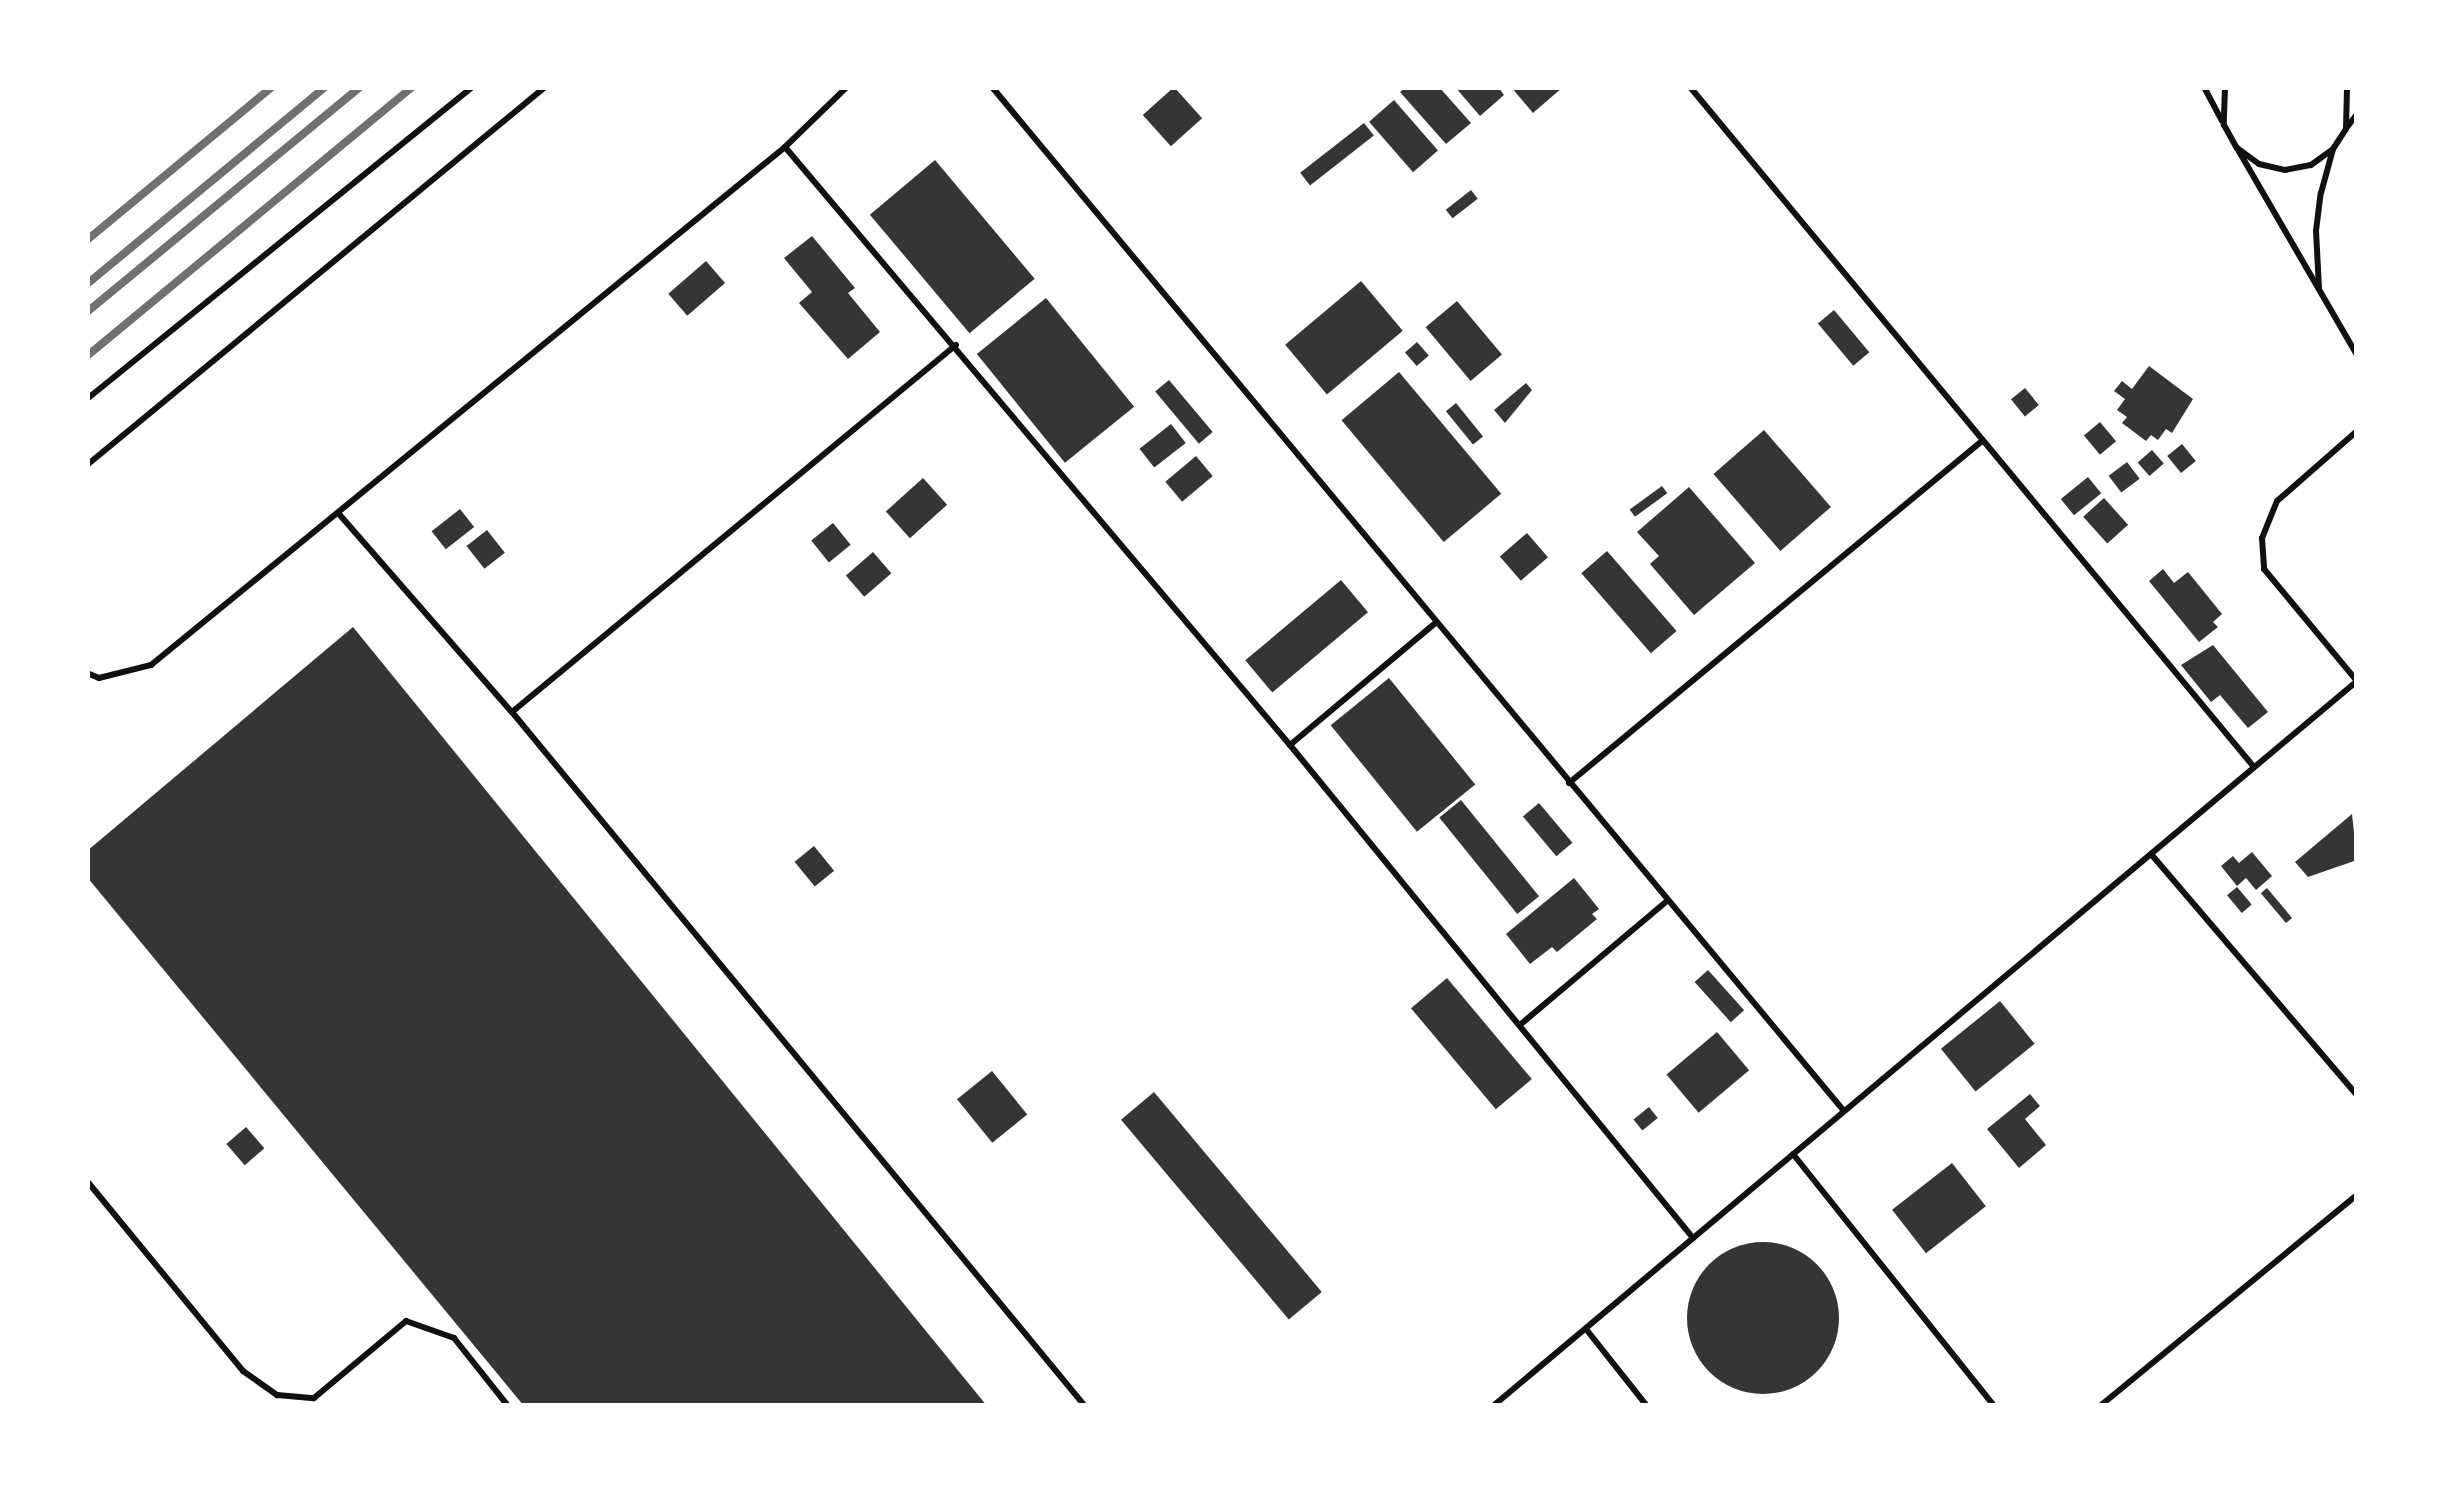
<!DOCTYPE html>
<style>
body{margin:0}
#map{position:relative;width:2444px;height:1493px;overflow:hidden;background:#fff;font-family:Quicksand,sans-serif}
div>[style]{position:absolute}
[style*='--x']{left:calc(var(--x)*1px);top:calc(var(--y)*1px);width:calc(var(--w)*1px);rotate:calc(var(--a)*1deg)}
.building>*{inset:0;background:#353535;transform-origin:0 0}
.round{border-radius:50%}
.service>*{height:6px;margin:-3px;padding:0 3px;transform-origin:3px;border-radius:3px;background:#111}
.rail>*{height:8px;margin:-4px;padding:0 4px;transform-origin:4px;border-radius:4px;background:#707070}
span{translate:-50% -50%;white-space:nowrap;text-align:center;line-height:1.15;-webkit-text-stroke:9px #fff;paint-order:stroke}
.frame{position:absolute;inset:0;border:90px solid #fff;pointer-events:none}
</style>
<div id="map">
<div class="building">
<i style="left:1174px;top:87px;width:42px;height:42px;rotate:48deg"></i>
<i style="clip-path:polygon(1406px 87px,1439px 87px,1471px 123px,1446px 144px,1400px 92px)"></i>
<i style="clip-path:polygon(1455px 87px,1498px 87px,1504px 95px,1480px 116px)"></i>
<i style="clip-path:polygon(1511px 87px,1563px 87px,1533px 113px)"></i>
<i style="left:1394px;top:100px;width:67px;height:33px;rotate:49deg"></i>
<i style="left:1364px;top:123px;width:16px;height:81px;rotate:52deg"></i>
<i style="left:935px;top:160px;width:155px;height:85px;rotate:50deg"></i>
<i style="left:1471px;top:190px;width:11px;height:32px;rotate:52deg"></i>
<i style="clip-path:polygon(812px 236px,855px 288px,848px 293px,880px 332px,848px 359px,799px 303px,812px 292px,784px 258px)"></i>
<i style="left:706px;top:261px;width:29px;height:50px;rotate:49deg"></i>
<i style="left:1361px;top:281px;width:65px;height:99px;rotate:50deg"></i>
<i style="left:1046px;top:298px;width:140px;height:89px;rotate:51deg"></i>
<i style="left:1457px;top:301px;width:70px;height:41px;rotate:50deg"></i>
<i style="left:1834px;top:310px;width:55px;height:21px;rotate:50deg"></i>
<i style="left:1417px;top:342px;width:18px;height:16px;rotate:49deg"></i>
<i style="clip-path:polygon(2149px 366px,2193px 399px,2172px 433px,2166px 429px,2158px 440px,2151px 435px,2146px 441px,2122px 423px,2127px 417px,2117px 410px,2125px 399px,2114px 391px,2122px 381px,2132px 389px)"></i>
<i style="left:1399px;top:372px;width:159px;height:75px;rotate:50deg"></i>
<i style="left:1169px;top:380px;width:68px;height:18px;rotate:50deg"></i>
<i style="clip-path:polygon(1526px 383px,1532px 390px,1505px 423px,1494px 410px)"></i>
<i style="left:2025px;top:388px;width:22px;height:18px;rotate:51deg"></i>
<i style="left:1456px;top:403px;width:43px;height:13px;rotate:51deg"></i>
<i style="left:2100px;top:422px;width:25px;height:21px;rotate:50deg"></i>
<i style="left:1171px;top:424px;width:24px;height:40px;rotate:52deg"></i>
<i style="left:1764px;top:430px;width:102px;height:67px;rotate:49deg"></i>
<i style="left:2182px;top:444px;width:22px;height:19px;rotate:51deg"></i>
<i style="left:2152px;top:450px;width:18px;height:19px;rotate:49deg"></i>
<i style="left:1196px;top:456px;width:26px;height:40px;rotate:50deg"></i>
<i style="left:2127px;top:462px;width:21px;height:23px;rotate:53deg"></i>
<i style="left:2088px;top:477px;width:21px;height:35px;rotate:51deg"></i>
<i style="left:923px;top:478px;width:36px;height:50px;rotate:48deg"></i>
<i style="left:1662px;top:486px;width:9px;height:40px;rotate:54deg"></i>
<i style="clip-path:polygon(1689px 487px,1755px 563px,1694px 615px,1650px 564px,1659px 556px,1637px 532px)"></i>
<i style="left:2104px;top:498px;width:36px;height:28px;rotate:48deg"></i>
<i style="left:460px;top:509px;width:23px;height:36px;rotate:52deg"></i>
<i style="left:833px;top:523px;width:28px;height:28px;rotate:51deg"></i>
<i style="left:487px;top:530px;width:29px;height:26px;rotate:52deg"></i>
<i style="left:1527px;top:533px;width:32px;height:36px;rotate:49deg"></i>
<i style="left:1607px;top:551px;width:106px;height:34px;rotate:49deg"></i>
<i style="left:873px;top:552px;width:28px;height:36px;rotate:49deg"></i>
<i style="clip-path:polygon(2163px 569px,2174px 583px,2188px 572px,2222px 614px,2213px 622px,2218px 627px,2199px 642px,2149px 581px)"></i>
<i style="left:1341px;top:580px;width:42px;height:125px;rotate:50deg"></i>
<i style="clip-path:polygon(353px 627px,987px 1406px,524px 1406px,87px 877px,87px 851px)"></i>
<i style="clip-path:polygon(2213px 645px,2268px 712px,2248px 728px,2220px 695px,2211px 702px,2181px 665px)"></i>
<i style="left:1389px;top:678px;width:137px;height:75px;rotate:51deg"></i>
<i style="left:1461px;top:800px;width:124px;height:28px;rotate:51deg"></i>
<i style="left:1539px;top:803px;width:52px;height:21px;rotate:50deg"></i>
<i style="clip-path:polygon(2352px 814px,2357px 860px,2308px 877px,2295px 862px)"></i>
<i style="left:814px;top:846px;width:32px;height:25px;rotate:51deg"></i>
<i style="clip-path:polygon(2252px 852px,2272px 876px,2256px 890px,2246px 878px,2237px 886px,2221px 866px,2233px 856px,2239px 863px)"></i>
<i style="clip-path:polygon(1574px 878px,1599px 909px,1592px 914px,1597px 919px,1557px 952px,1552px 947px,1530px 964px,1506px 934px)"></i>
<i style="left:2237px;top:887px;width:23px;height:13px;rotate:50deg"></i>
<i style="left:2267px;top:888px;width:39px;height:8px;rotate:50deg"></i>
<i style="left:1708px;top:970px;width:54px;height:18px;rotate:48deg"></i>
<i style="left:1447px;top:978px;width:132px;height:47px;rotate:50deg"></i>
<i style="left:2000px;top:1001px;width:55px;height:76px;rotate:51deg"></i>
<i style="left:1717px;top:1032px;width:50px;height:66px;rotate:50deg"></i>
<i style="left:992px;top:1071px;width:56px;height:45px;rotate:51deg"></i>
<i style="left:1154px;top:1092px;width:261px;height:43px;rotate:50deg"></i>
<i style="clip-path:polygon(2030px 1094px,2040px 1106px,2025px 1119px,2046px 1145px,2019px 1168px,1987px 1129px)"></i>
<i style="left:1649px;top:1107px;width:14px;height:20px;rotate:51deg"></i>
<i style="left:246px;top:1127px;width:28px;height:26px;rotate:49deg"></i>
<i style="left:1952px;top:1163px;width:55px;height:76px;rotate:52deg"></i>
<i class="round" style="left:1687px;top:1242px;width:152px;height:152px"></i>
</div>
<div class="service">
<i style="--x:992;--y:87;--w:1332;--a:50.24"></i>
<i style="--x:1690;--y:87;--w:883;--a:50.33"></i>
<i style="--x:2204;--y:87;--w:38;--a:62"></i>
<i style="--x:2225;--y:87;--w:38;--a:92"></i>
<i style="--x:2224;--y:125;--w:26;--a:61"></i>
<i style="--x:2237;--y:148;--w:27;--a:36"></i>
<i style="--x:2259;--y:164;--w:27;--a:13"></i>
<i style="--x:2285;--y:170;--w:26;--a:-11"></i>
<i style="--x:2311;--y:165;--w:24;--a:-36"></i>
<i style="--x:2348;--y:126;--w:15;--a:-53"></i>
<i style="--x:785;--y:147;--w:783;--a:49.82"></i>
<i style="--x:1290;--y:745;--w:637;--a:50.74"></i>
<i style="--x:2237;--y:148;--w:239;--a:59.9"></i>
<i style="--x:2319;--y:288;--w:57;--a:-93"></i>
<i style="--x:2316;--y:231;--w:38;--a:-83"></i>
<i style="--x:2321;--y:193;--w:46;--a:-74.7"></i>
<i style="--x:2333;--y:149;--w:24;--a:-57"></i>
<i style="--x:2346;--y:129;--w:42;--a:-88.6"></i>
<i style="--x:87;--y:399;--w:496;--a:-39"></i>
<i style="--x:2357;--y:431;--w:106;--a:138.8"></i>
<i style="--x:2277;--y:501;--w:40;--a:112"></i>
<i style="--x:2262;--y:538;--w:31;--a:86"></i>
<i style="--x:2264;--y:569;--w:146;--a:50.3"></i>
<i style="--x:87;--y:465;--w:594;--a:-39.53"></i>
<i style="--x:339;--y:514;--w:263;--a:48.9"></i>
<i style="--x:512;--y:712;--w:900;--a:50.46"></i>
<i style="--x:87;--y:673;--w:13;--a:23"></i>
<i style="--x:99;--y:678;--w:54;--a:-14"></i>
<i style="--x:151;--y:665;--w:819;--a:-39.25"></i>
<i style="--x:785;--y:147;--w:86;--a:-44.1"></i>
<i style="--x:512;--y:712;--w:576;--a:-39.58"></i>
<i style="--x:1290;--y:745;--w:188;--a:-40"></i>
<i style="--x:1569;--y:783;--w:536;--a:-39.63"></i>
<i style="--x:2151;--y:854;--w:317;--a:49.5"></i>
<i style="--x:1521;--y:1024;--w:192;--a:-40.1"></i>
<i style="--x:1793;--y:1154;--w:322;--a:51.4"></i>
<i style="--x:87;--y:1181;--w:246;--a:50.6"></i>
<i style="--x:243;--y:1371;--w:42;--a:35.2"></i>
<i style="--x:277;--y:1395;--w:37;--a:5"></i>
<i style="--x:314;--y:1398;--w:120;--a:-39.9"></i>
<i style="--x:406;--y:1321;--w:51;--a:19.5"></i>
<i style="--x:454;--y:1338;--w:87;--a:51.5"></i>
<i style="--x:1586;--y:1329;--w:98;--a:51.6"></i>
<i style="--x:1493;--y:1406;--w:1128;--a:-40"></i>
<i style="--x:2100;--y:1406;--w:333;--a:-39.4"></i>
</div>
<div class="rail">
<i style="--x:87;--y:240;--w:240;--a:-39.6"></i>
<i style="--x:87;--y:284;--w:309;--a:-39.6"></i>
<i style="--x:87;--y:312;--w:354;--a:-39.5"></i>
<i style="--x:87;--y:356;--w:422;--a:-39.6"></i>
</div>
<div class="frame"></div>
</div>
